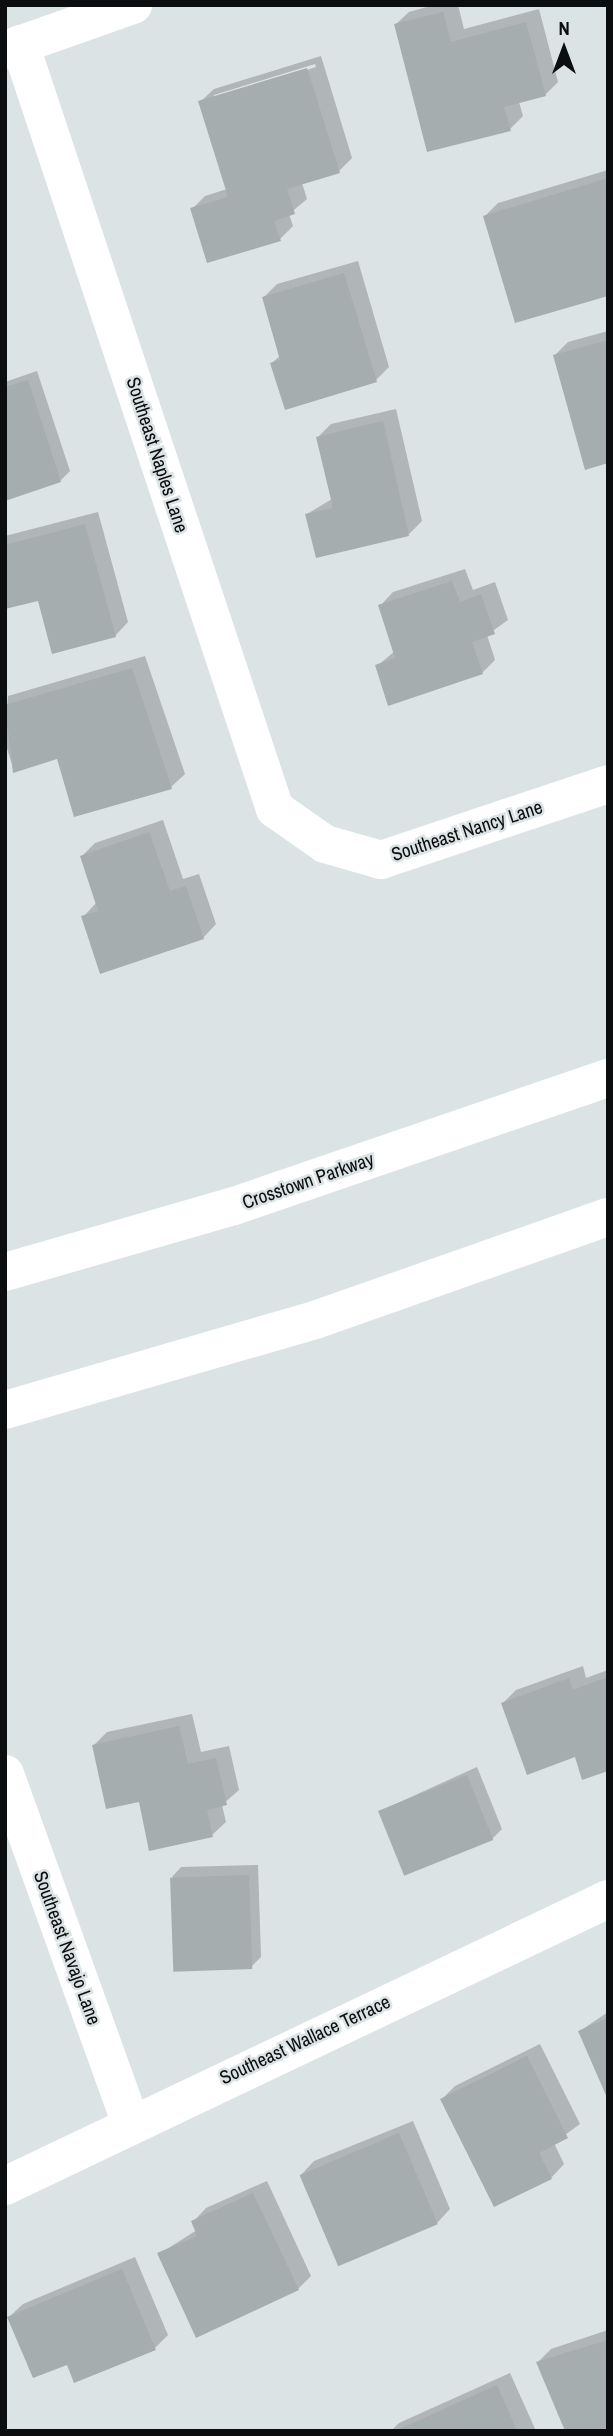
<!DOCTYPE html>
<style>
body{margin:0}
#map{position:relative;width:613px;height:2436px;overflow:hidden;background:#dce3e5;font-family:"Archivo Narrow",sans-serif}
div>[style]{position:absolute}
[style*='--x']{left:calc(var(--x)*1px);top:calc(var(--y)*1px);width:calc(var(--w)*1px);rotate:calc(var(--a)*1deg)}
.shadow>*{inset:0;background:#0003}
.building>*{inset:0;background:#a6adae;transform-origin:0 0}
.street>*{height:38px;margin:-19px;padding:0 19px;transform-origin:19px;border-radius:19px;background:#fff}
.secondary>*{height:38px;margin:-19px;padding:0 19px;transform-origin:19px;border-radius:19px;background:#fff}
span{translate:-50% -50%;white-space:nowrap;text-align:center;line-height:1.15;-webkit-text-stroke:5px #dce3e5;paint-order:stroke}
.street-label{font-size:19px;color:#0b0d0e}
.frame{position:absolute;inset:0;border:7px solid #0b0d0e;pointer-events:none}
.north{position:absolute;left:529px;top:14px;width:70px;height:70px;-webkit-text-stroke:5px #dce3e5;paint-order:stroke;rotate:0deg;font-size:19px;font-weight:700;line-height:28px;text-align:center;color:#0b0d0e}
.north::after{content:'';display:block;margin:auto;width:24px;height:32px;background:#0b0d0e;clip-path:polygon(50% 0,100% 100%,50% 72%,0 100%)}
</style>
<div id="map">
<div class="shadow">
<i style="clip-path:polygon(434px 5px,458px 5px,464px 29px,539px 9px,558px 82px,545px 95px,519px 102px,523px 116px,510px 129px,395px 25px,409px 12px)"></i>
<i style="clip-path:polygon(evenodd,321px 56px,352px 158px,339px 171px,302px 183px,307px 199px,289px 214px,293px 226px,280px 239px,192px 209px,205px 196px,227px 189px,200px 102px,214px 89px,321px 56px,315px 64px,316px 67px,214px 99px,214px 95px,315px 64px)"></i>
<i style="clip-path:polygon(608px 170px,608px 294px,485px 216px,498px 203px)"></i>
<i style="clip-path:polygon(358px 261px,389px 367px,376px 380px,272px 363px,281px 355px,264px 297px,277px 284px)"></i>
<i style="clip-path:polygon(608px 331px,608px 461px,555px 355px,568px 342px)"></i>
<i style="clip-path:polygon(37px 371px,70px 471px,60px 481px,5px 499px,5px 382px)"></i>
<i style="clip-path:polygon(396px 409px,422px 521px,409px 534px,307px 514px,332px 499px,318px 437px,331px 424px)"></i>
<i style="clip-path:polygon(98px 512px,128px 622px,115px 636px,39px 599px,5px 608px,5px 536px)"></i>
<i style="clip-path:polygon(465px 569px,473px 590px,495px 582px,508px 620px,487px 635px,495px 660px,482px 673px,377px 666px,395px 651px,380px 606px,393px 592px)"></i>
<i style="clip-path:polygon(145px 656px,185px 774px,171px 787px,75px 815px,58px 757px,14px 771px,5px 742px,8px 696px)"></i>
<i style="clip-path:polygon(163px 820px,183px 879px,199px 874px,216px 924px,203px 938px,83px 917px,96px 903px,82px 856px,95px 843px)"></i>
<i style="clip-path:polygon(583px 1666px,586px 1678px,608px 1670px,608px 1769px,576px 1755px,503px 1703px,516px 1690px)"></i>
<i style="clip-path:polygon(192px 1714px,201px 1752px,229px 1746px,239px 1790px,222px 1805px,226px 1822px,212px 1835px,140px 1800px,94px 1745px,107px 1732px)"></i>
<i style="clip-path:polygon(477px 1767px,502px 1829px,492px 1839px,380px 1811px)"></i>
<i style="clip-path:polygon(258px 1865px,261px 1957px,251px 1967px,172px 1877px,181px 1867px)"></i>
<i style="clip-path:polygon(608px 2012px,608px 2096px,580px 2031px)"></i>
<i style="clip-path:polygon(540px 2044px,580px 2124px,554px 2143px,564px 2164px,551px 2178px,442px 2099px,455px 2086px)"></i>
<i style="clip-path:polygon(413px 2121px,450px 2209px,437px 2223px,339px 2263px,301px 2175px,314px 2161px)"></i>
<i style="clip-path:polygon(267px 2181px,311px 2276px,298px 2289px,159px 2254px,197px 2230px,193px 2222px,206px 2208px)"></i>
<i style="clip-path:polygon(135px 2257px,168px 2335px,155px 2348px,67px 2362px,9px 2317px,23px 2304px)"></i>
<i style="clip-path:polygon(608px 2330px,608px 2427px,567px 2431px,538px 2362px,551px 2349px)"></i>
<i style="clip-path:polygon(510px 2373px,536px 2431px,391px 2431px,399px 2423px)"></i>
</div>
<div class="building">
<i style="clip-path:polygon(443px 12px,451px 42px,526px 22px,546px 96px,504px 107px,511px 131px,427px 152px,394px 24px)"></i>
<i style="clip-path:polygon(307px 68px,340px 173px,287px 189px,295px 214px,274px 221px,281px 241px,207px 263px,190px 208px,228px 197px,198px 101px)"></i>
<i style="clip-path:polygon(608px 178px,608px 296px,515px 323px,483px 216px)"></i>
<i style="clip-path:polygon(344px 273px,377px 382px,285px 410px,270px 363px,280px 360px,262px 297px)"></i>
<i style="clip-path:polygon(608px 340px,608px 463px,585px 470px,553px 355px)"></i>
<i style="clip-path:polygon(28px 380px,61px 482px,5px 501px,5px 387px)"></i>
<i style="clip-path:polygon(383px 421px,409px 536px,316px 558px,305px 514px,333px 508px,316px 437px)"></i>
<i style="clip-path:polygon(85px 524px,116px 637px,52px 654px,38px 601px,5px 609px,5px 545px)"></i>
<i style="clip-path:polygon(452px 581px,460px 602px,481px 594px,495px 634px,472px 642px,483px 674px,388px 706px,375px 665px,395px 658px,378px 605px)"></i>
<i style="clip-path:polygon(132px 668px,172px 789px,74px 817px,57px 759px,13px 773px,5px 705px)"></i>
<i style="clip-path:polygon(149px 832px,170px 891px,186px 886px,204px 939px,100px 974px,81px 916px,98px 911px,80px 856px)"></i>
<i style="clip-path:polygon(608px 1677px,608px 1771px,582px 1780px,575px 1757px,527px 1775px,501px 1703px,569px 1678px,573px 1690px)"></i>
<i style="clip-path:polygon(179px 1726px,188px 1764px,216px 1758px,227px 1805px,207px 1810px,213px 1837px,149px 1851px,139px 1802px,106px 1809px,92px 1745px)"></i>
<i style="left:467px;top:1775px;width:70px;height:96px;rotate:68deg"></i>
<i style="left:249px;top:1875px;width:94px;height:79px;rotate:88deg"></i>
<i style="clip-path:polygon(608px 2018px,608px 2100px,578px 2031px)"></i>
<i style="clip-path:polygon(527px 2056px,568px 2138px,539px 2153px,552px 2179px,494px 2207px,440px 2099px)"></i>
<i style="left:399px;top:2133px;width:99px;height:108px;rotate:67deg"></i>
<i style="clip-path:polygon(253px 2193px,299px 2290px,196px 2338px,157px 2253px,197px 2236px,191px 2221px)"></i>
<i style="clip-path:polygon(122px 2269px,156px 2350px,74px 2383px,67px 2365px,33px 2378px,7px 2317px)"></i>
<i style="clip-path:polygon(608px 2340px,608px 2429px,565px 2431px,536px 2362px)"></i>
<i style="clip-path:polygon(497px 2385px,517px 2431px,395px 2431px)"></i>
</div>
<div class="street">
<i style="--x:20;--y:44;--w:806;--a:71.57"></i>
<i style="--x:275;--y:809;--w:61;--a:35"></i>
<i style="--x:325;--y:844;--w:58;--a:15.9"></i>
<i style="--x:381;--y:860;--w:239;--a:-18.5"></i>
<i style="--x:5;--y:50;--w:136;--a:-19.4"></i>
<i style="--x:5;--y:1774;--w:370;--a:70.2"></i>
<i style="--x:5;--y:2186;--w:668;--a:-25.45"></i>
</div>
<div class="secondary">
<i style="--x:5;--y:1272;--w:238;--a:-16.1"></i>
<i style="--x:234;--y:1206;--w:395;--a:-18.9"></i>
<i style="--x:5;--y:1410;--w:323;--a:-16.2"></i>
<i style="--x:315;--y:1320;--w:311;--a:-19.4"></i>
</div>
<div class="street-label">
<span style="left:157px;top:455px;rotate:72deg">Southeast Naples Lane</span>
<span style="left:467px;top:831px;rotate:-18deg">Southeast Nancy Lane</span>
<span style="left:308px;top:1181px;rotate:-19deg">Crosstown Parkway</span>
<span style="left:67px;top:1948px;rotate:70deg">Southeast Navajo Lane</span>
<span style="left:305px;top:2040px;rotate:-25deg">Southeast Wallace Terrace</span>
</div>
<div class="frame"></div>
<div class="north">N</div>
</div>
